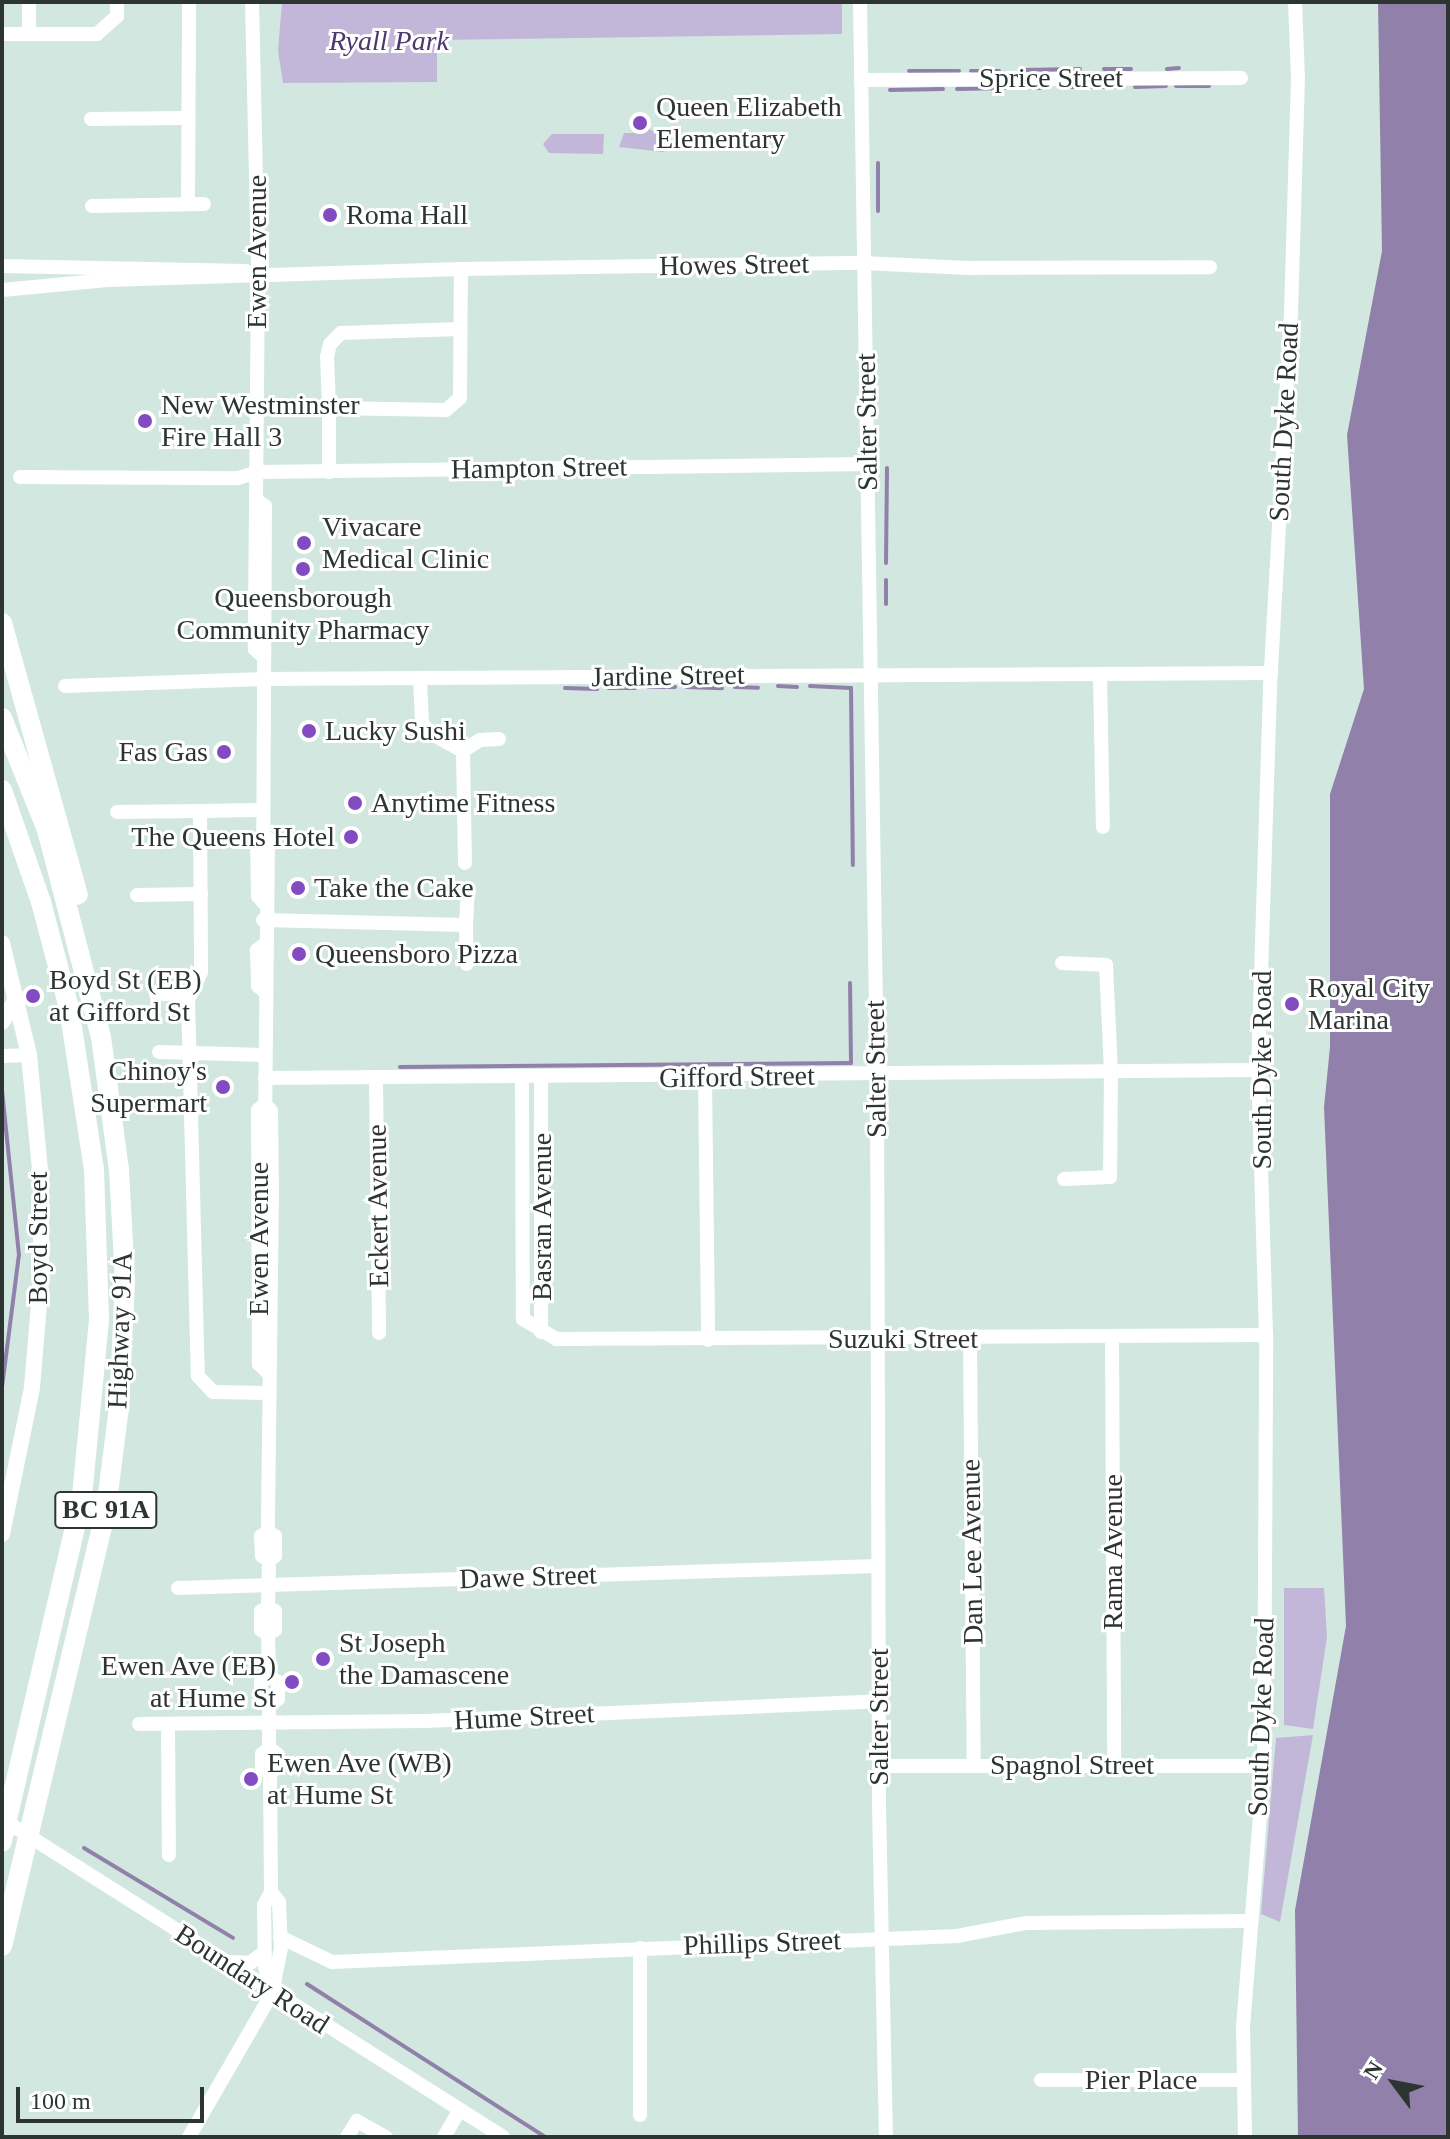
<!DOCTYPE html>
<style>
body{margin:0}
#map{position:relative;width:1450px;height:2139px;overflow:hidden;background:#d1e7e0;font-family:Georgia,serif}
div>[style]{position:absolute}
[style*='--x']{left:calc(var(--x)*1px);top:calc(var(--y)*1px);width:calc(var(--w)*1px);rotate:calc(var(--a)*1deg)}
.green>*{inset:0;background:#c3b7d9}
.water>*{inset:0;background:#9181aa}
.stream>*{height:4px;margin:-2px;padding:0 2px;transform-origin:2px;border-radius:2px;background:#9181aa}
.minor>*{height:14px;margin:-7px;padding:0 7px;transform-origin:7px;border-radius:7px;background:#fff}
.major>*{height:16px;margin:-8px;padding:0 8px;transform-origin:8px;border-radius:8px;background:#fff}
.highway>*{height:20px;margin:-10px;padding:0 10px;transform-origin:10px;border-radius:10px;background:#fff}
.dots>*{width:22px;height:22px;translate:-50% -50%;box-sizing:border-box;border:4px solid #fff;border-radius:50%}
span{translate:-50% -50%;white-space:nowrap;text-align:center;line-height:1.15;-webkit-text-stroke:6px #fff;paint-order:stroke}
.shield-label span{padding:2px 6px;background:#fff;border:2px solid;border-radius:6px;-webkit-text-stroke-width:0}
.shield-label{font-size:26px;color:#2c3532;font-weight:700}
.park-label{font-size:28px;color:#4e376d;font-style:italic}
.street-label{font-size:28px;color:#2c3532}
.poi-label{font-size:28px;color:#2c3532}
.left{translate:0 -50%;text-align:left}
.right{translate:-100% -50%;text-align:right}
.frame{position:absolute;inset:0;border:4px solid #2c3532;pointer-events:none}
.north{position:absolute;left:1354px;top:2043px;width:80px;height:80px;-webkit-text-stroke:6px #fff;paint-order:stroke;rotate:302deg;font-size:22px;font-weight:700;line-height:32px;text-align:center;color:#2c3532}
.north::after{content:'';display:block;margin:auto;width:28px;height:36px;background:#2c3532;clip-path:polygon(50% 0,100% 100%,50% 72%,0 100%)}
.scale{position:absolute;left:16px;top:2087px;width:188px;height:36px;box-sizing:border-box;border:4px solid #2c3532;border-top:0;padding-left:10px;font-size:24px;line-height:28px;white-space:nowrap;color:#2c3532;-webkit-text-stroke:6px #fff;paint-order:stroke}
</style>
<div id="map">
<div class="green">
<i style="clip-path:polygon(282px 2px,842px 2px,842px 34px,437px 40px,437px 82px,283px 83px,278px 51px)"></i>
<i style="clip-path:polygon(646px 127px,665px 138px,664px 152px,619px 147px,624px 133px,641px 133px)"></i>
<i style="clip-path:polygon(552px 134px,604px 134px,603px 154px,549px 153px,543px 144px)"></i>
<i style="clip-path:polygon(1284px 1588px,1324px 1588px,1327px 1637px,1313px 1729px,1284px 1725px)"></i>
<i style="clip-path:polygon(1313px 1735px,1280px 1922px,1261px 1914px,1276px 1738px)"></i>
</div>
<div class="water">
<i style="clip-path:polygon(1378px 2px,1448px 2px,1448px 2137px,1298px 2137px,1295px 1910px,1346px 1626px,1324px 1107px,1330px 1047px,1330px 794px,1364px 689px,1347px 435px,1382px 251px)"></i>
</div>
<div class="stream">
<i style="--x:1104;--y:69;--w:27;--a:0"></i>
<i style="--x:1167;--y:69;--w:12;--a:-5"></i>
<i style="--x:1022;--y:70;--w:58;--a:-1"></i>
<i style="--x:909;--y:71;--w:50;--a:0"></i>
<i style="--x:971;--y:71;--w:28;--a:0"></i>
<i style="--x:1176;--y:86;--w:33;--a:0"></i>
<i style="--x:1071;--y:87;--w:48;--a:0"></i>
<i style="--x:1135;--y:87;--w:31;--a:-2"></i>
<i style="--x:1028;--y:88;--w:18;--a:0"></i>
<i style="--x:957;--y:89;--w:49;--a:-1.2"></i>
<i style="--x:890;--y:90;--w:53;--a:-1.1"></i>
<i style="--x:878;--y:163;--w:48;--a:90"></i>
<i style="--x:886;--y:563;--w:95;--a:-89.4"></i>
<i style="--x:886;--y:604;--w:24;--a:-90"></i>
<i style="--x:778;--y:686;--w:19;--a:3"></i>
<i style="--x:810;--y:686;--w:41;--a:2.8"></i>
<i style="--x:851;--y:688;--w:177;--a:89.4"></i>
<i style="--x:648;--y:687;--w:27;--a:0"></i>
<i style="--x:687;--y:687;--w:35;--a:2"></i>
<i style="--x:735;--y:687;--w:23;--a:2"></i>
<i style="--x:565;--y:688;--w:32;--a:2"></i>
<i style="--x:608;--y:688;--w:27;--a:0"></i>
<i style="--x:400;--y:1067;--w:451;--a:-0.5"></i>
<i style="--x:851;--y:1063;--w:80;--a:-90.7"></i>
<i style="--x:2;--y:1387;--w:133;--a:-82.7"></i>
<i style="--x:19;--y:1255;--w:165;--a:-95.9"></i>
<i style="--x:84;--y:1848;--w:174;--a:31.1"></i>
<i style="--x:307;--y:1984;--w:283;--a:32.7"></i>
</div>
<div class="minor">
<i style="--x:29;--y:2;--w:32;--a:90"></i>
<i style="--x:252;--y:2;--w:271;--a:88.7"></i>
<i style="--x:258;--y:273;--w:376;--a:90.5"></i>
<i style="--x:255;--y:649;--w:8;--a:45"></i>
<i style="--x:860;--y:2;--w:1072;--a:89.09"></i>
<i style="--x:877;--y:1074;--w:732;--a:89.84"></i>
<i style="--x:879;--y:1806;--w:331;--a:88.8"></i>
<i style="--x:2;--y:34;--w:95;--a:0"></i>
<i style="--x:97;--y:34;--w:27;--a:-42"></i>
<i style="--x:117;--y:16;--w:14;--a:-90"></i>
<i style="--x:861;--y:80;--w:380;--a:-0.3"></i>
<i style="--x:91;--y:119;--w:97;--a:-0.6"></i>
<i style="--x:188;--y:204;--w:202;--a:-89.7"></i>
<i style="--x:92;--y:206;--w:112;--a:-1"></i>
<i style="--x:2;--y:266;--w:244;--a:1.2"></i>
<i style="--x:2;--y:290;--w:106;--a:-5.4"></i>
<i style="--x:108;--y:280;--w:353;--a:-1.8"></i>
<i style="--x:461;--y:269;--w:402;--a:-0.9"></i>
<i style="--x:863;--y:263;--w:105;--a:2.7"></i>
<i style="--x:968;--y:268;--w:242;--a:-0.2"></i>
<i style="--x:329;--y:408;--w:51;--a:-92.2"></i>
<i style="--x:327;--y:357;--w:13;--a:-77"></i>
<i style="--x:330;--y:344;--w:16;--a:-45"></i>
<i style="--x:341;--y:333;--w:119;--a:-1.9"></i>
<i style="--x:329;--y:472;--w:64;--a:-90"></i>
<i style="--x:329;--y:408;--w:117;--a:1"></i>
<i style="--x:446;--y:410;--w:18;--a:-41"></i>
<i style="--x:460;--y:398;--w:129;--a:-89.6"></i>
<i style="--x:20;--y:477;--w:218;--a:0.3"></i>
<i style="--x:238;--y:478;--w:21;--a:-17"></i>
<i style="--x:258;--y:472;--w:610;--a:-0.75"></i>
<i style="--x:258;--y:501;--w:9;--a:36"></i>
<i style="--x:265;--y:506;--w:329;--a:90.3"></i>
<i style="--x:263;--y:835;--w:7;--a:146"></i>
<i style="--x:257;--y:839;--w:57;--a:89"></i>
<i style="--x:258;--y:896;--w:8;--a:50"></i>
<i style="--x:1100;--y:676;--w:151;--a:88.9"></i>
<i style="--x:420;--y:680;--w:43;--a:87.3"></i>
<i style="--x:422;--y:723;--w:13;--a:51"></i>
<i style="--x:430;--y:733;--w:38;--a:29"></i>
<i style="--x:463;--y:751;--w:112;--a:89"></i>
<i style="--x:65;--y:686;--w:196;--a:-2"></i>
<i style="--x:261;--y:679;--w:1010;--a:-0.34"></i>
<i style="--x:463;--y:751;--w:20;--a:-33"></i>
<i style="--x:480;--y:740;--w:19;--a:-3"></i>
<i style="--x:262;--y:810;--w:62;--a:179.1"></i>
<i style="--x:200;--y:811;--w:161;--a:89.6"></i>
<i style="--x:201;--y:972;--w:31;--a:115"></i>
<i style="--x:188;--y:1000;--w:376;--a:88.5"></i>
<i style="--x:198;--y:1376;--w:22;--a:47"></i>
<i style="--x:213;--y:1392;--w:54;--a:1.1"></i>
<i style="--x:117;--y:812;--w:83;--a:-0.7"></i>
<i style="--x:263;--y:835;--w:6;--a:39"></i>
<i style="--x:268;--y:839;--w:265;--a:90.6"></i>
<i style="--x:265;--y:1104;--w:9;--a:49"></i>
<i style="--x:271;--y:1111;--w:80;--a:89.3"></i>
<i style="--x:272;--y:1191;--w:341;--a:90.7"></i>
<i style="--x:268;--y:1532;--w:8;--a:30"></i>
<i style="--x:275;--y:1536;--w:20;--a:90"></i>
<i style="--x:275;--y:1556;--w:7;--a:146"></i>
<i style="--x:269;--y:1560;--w:47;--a:91.2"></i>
<i style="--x:268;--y:1607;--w:8;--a:150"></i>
<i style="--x:261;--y:1611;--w:19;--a:90"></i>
<i style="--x:261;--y:1630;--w:8;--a:30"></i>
<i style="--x:137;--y:895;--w:64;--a:-0.9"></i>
<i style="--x:263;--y:920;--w:203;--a:1.4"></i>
<i style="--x:466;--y:925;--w:37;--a:-87"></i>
<i style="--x:466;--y:925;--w:39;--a:89"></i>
<i style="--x:264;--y:945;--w:9;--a:144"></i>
<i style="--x:257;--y:950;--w:36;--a:88"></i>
<i style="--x:258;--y:986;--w:8;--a:40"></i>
<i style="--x:1062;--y:963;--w:44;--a:2.6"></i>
<i style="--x:1106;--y:965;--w:105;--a:87.3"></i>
<i style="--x:1111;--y:1070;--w:107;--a:90.5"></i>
<i style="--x:1110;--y:1177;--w:46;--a:177.5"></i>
<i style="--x:156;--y:994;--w:34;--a:0"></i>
<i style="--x:159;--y:1052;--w:105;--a:1.6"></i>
<i style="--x:2;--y:1056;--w:27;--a:-2"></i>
<i style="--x:265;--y:1078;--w:993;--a:-0.46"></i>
<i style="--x:705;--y:1078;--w:262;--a:89.3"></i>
<i style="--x:522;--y:1079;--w:240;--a:89.8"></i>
<i style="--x:523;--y:1319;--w:39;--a:31"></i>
<i style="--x:556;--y:1339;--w:710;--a:-0.32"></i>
<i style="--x:376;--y:1080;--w:253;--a:89.3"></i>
<i style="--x:541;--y:1080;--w:252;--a:90"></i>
<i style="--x:265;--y:1104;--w:9;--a:139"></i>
<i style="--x:258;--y:1110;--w:254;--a:89.8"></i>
<i style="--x:259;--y:1364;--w:11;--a:45"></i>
<i style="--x:1112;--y:1337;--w:429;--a:89.7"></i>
<i style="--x:970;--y:1339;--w:426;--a:89.5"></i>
<i style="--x:268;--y:1532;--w:8;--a:150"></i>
<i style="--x:261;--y:1536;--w:20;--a:87"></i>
<i style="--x:262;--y:1556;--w:8;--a:30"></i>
<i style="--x:178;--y:1588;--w:699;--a:-1.8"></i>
<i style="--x:268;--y:1607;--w:8;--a:30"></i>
<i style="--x:275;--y:1611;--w:19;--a:90"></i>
<i style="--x:275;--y:1630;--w:8;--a:150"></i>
<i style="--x:268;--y:1634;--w:42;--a:88.6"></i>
<i style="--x:269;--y:1676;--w:10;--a:143"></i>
<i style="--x:261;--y:1682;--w:16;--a:90"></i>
<i style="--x:261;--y:1698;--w:9;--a:32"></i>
<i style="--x:269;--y:1703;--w:45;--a:90"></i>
<i style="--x:269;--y:1748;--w:10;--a:37"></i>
<i style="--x:277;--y:1754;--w:13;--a:90"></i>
<i style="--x:277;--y:1767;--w:10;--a:135"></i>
<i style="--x:270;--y:1774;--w:118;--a:89.5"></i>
<i style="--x:271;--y:1892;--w:15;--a:118"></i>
<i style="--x:264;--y:1905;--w:62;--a:89.1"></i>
<i style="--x:265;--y:1967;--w:27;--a:75"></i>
<i style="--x:269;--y:1676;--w:11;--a:34"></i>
<i style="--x:278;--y:1682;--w:17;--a:90"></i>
<i style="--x:278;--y:1699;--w:10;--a:156"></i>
<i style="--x:139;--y:1724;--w:287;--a:-0.6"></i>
<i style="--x:426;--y:1721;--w:454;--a:-2.5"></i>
<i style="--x:168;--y:1724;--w:131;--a:89.6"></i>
<i style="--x:269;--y:1748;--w:9;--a:139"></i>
<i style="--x:262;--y:1754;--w:13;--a:90"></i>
<i style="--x:262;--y:1767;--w:11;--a:41"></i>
<i style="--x:880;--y:1766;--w:384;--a:0"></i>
<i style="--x:2;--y:1819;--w:593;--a:32.4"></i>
<i style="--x:280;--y:1937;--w:58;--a:25.7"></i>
<i style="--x:332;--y:1962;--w:626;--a:-2.38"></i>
<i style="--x:957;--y:1936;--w:70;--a:-10.7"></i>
<i style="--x:1026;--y:1923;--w:223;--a:-0.5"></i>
<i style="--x:226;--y:1962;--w:24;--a:2"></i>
<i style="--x:250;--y:1963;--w:18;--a:-38"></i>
<i style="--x:1041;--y:2080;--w:199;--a:0"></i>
<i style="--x:640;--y:2115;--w:167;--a:-90"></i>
<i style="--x:189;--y:2137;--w:166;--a:-60"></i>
<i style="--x:272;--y:1993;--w:46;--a:-78.7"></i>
<i style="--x:281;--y:1948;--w:46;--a:-92.5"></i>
<i style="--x:279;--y:1902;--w:13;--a:-129"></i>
<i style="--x:347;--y:2137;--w:19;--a:-58"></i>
<i style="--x:357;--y:2121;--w:33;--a:29"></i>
<i style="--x:444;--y:2137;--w:30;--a:-60"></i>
<i style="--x:1245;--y:2137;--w:110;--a:-91"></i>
<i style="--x:1243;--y:2027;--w:262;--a:-85.4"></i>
<i style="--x:1264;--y:1766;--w:431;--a:-89.7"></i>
<i style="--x:1266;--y:1335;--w:265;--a:-91.7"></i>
<i style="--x:1258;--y:1070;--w:383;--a:-88.2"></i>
<i style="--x:1270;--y:687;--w:375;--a:-86.8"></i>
<i style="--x:1291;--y:313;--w:234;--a:-88.3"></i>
<i style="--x:1298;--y:79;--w:77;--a:-92.2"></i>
</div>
<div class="major">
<i style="--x:2;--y:943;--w:115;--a:76.4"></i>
<i style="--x:29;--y:1055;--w:125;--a:84.5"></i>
<i style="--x:41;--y:1179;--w:101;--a:90"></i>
<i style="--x:41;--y:1280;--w:108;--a:94.8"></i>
<i style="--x:32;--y:1388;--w:149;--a:101.6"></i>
<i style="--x:2;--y:1022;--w:28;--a:-58"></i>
</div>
<div class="highway">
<i style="--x:2;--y:623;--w:282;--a:74.4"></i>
<i style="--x:2;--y:718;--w:121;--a:68.1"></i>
<i style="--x:47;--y:830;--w:214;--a:75.4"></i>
<i style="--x:101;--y:1037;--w:134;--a:82.3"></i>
<i style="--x:119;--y:1170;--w:111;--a:86.9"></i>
<i style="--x:125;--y:1281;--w:126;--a:92.7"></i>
<i style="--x:119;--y:1407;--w:104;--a:97.2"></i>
<i style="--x:106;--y:1510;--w:448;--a:103.4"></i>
<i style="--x:2;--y:790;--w:119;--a:70.8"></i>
<i style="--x:41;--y:902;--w:110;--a:75.2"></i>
<i style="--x:69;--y:1008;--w:163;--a:81.2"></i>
<i style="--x:94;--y:1169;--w:151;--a:88.1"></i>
<i style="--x:99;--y:1320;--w:178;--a:95.5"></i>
<i style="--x:82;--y:1497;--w:354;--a:103.1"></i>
</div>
<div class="dots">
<i style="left:640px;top:123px;background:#824bc2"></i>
<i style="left:330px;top:215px;background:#824bc2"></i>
<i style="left:145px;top:421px;background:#824bc2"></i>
<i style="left:304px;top:543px;background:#824bc2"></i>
<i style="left:303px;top:569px;background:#824bc2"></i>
<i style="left:309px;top:731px;background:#824bc2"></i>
<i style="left:224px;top:752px;background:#824bc2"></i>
<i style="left:355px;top:803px;background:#824bc2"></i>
<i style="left:351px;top:837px;background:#824bc2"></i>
<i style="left:298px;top:888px;background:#824bc2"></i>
<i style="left:299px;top:954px;background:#824bc2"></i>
<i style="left:33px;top:996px;background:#824bc2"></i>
<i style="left:1292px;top:1004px;background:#824bc2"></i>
<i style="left:223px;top:1087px;background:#824bc2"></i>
<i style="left:323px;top:1659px;background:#824bc2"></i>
<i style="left:292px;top:1682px;background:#824bc2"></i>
<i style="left:251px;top:1779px;background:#824bc2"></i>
</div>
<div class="shield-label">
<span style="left:106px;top:1510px">BC 91A</span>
</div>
<div class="park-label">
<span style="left:389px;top:41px">Ryall Park</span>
</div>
<div class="street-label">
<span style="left:1051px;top:78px">Sprice Street</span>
<span style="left:257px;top:252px;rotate:-90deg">Ewen Avenue</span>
<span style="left:734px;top:265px;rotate:-1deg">Howes Street</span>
<span style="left:867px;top:422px;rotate:-91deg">Salter Street</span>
<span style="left:1284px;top:422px;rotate:-87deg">South Dyke Road</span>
<span style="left:539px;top:468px;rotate:-1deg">Hampton Street</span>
<span style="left:668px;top:676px;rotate:-1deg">Jardine Street</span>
<span style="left:876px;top:1069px;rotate:-91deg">Salter Street</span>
<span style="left:1262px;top:1070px;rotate:-90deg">South Dyke Road</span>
<span style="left:737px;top:1077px;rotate:-1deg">Gifford Street</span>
<span style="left:378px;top:1206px;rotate:-91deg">Eckert Avenue</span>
<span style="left:542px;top:1217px;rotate:-90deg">Basran Avenue</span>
<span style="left:38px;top:1238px;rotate:-90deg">Boyd Street</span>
<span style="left:259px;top:1239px;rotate:-90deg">Ewen Avenue</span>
<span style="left:120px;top:1330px;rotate:-88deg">Highway 91A</span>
<span style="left:903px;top:1339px">Suzuki Street</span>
<span style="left:972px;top:1552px;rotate:-91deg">Dan Lee Avenue</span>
<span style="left:1113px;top:1552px;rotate:-90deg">Rama Avenue</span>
<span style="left:528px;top:1577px;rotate:-2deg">Dawe Street</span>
<span style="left:524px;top:1717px;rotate:-3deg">Hume Street</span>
<span style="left:879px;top:1717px;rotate:-90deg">Salter Street</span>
<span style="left:1261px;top:1717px;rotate:-88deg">South Dyke Road</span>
<span style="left:1072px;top:1765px">Spagnol Street</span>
<span style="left:762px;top:1943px;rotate:-2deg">Phillips Street</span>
<span style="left:252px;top:1979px;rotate:33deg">Boundary Road</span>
<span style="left:1141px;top:2080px">Pier Place</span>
</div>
<div class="poi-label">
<span class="left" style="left:656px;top:123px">Queen Elizabeth<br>Elementary</span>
<span class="left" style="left:346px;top:215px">Roma Hall</span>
<span class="left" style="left:161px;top:421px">New Westminster<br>Fire Hall 3</span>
<span class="left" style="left:322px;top:543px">Vivacare<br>Medical Clinic</span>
<span style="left:303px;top:614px">Queensborough<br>Community Pharmacy</span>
<span class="left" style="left:325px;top:731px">Lucky Sushi</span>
<span class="right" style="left:208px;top:752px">Fas Gas</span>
<span class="left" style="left:371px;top:803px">Anytime Fitness</span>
<span class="right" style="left:335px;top:837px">The Queens Hotel</span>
<span class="left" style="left:314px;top:888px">Take the Cake</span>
<span class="left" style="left:315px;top:954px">Queensboro Pizza</span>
<span class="left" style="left:49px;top:996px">Boyd St (EB)<br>at Gifford St</span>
<span class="left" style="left:1308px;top:1004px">Royal City<br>Marina</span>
<span class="right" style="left:207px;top:1087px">Chinoy's<br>Supermart</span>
<span class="left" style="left:339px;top:1659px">St Joseph<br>the Damascene</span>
<span class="right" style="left:276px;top:1682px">Ewen Ave (EB)<br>at Hume St</span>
<span class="left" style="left:267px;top:1779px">Ewen Ave (WB)<br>at Hume St</span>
</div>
<div class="frame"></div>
<div class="north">N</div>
<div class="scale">100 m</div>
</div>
